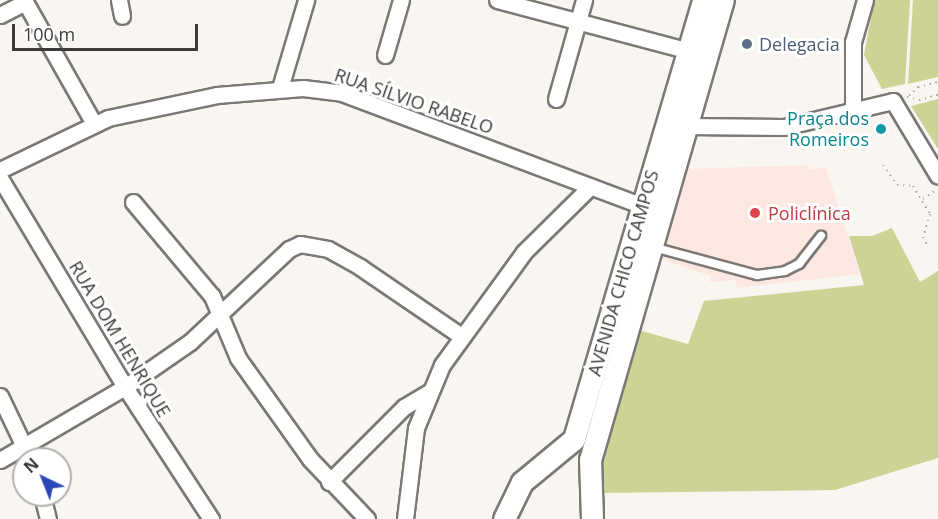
<!DOCTYPE html>
<meta charset="utf-8">
<style>
body{margin:0}
#map{position:relative;width:938px;height:519px;overflow:hidden;background:#f9f6f1;font-family:"Open Sans",sans-serif}
div>[style]{position:absolute}
[style*='--x']{left:calc(var(--x)*1px);top:calc(var(--y)*1px);width:calc(var(--w)*1px);rotate:calc(var(--a)*1deg)}
.medical>*{inset:0;background:#fce7e1}
.green>*{inset:0;background:#cfd295}
.path>*{height:2px;margin-top:-1px;transform-origin:0;background:repeating-linear-gradient(90deg,#b0aeaa 0 1.5px,transparent 0 6px)}
.roads{filter:drop-shadow(2px 0 #7b7875) drop-shadow(-2px 0 #7b7875) drop-shadow(0 2px #7b7875) drop-shadow(0 -2px #7b7875)}
.lane>*{height:8px;margin:-4px;padding:0 4px;transform-origin:4px;border-radius:4px;background:#fff}
.street>*{height:15px;margin:-7.5px;padding:0 7.5px;transform-origin:7.5px;border-radius:7.5px;background:#fff}
.secondary>*{height:21px;margin:-10.5px;padding:0 10.5px;transform-origin:10.5px;border-radius:10.5px;background:#fff}
.dots>*{width:16px;height:16px;translate:-50% -50%;box-sizing:border-box;border:3px solid #fff;border-radius:50%}
span{translate:-50% -50%;white-space:nowrap;text-align:center;line-height:1.15;-webkit-text-stroke:6px #fff;paint-order:stroke}
.service-label{font-size:18px;color:#4e5e75}
.left{translate:0 -50%;text-align:left}
.street-label{font-size:18px;color:#3c3b39}
.culture-label{font-size:18px;color:#0d838f}
.right{translate:-100% -50%;text-align:right}
.health-label{font-size:18px;color:#be3a42}
.north{position:absolute;left:12px;top:447px;width:60px;height:60px;box-sizing:border-box;background:#fff;border:2px solid #b1b1b0;border-radius:50%;rotate:317deg;font-size:16px;font-weight:700;line-height:24px;text-align:center;color:#3c3b39}
.north::after{content:'';display:block;margin:auto;width:21px;height:27px;background:#2b47b7;clip-path:polygon(50% 0,100% 100%,50% 72%,0 100%)}
.scale{position:absolute;left:12px;top:24px;width:186px;height:27px;box-sizing:border-box;border:3px solid #3c3b39;border-top:0;padding-left:8px;font-size:18px;line-height:21px;white-space:nowrap;color:#3c3b39;-webkit-text-stroke:4px #fff;paint-order:stroke}
</style>
<div id="map">
<div class="medical">
<i style="clip-path:polygon(807px 165px,808px 169px,826px 168px,860px 274px,737px 288px,735px 280px,710px 282px,711px 276px,655px 257px,684px 169px)"></i>
</div>
<div class="green">
<i style="clip-path:polygon(874px 0,910px 0,905px 84px,882px 89px,864px 55px)"></i>
<i style="clip-path:polygon(913px 0,938px 0,938px 77px,908px 84px)"></i>
<i style="clip-path:polygon(938px 99px,938px 149px,911px 106px)"></i>
<i style="clip-path:polygon(892px 228px,920px 282px,938px 271px,938px 458px,835px 490px,599px 493px,595px 468px,635px 329px,688px 344px,704px 301px,864px 285px,849px 236px,872px 236px)"></i>
</div>
<div class="path">
<i style="--x:909;--y:96;--w:13;--a:-45"></i>
<i style="--x:918;--y:87;--w:21;--a:-14"></i>
<i style="--x:907;--y:97;--w:12;--a:14"></i>
<i style="--x:919;--y:100;--w:20;--a:-15"></i>
<i style="--x:883;--y:165;--w:24;--a:55"></i>
<i style="--x:897;--y:185;--w:16;--a:4"></i>
<i style="--x:913;--y:186;--w:33;--a:59"></i>
<i style="--x:930;--y:214;--w:24;--a:107"></i>
<i style="--x:923;--y:237;--w:10;--a:61"></i>
<i style="--x:923;--y:199;--w:18;--a:-34"></i>
</div>
<div class="roads">
<div class="lane">
<i style="--x:653;--y:247;--w:108;--a:15.1"></i>
<i style="--x:757;--y:275;--w:28;--a:-8"></i>
<i style="--x:785;--y:271;--w:16;--a:-27"></i>
<i style="--x:799;--y:264;--w:36;--a:-52"></i>
</div>
<div class="street">
<i style="--x:24;--y:0;--w:140;--a:60.5"></i>
<i style="--x:119;--y:0;--w:16;--a:79"></i>
<i style="--x:497;--y:0;--w:207;--a:14.8"></i>
<i style="--x:0;--y:15;--w:28;--a:-27"></i>
<i style="--x:385;--y:55;--w:57;--a:-73.8"></i>
<i style="--x:280;--y:88;--w:92;--a:-73.5"></i>
<i style="--x:556;--y:99;--w:103;--a:-74.2"></i>
<i style="--x:853;--y:111;--w:69;--a:-90"></i>
<i style="--x:853;--y:42;--w:44;--a:-74.1"></i>
<i style="--x:687;--y:126;--w:97;--a:0.6"></i>
<i style="--x:784;--y:127;--w:112;--a:-13.4"></i>
<i style="--x:893;--y:101;--w:87;--a:59"></i>
<i style="--x:0;--y:170;--w:120;--a:-25.7"></i>
<i style="--x:108;--y:118;--w:111;--a:-11.9"></i>
<i style="--x:217;--y:95;--w:86;--a:-4.7"></i>
<i style="--x:303;--y:88;--w:39;--a:7"></i>
<i style="--x:342;--y:93;--w:321;--a:20.6"></i>
<i style="--x:0;--y:178;--w:244;--a:59.1"></i>
<i style="--x:125;--y:387;--w:158;--a:56.9"></i>
<i style="--x:133;--y:202;--w:123;--a:50"></i>
<i style="--x:212;--y:296;--w:67;--a:67.2"></i>
<i style="--x:238;--y:358;--w:124;--a:54.5"></i>
<i style="--x:310;--y:459;--w:83;--a:46.5"></i>
<i style="--x:0;--y:396;--w:70;--a:64.5"></i>
<i style="--x:0;--y:460;--w:145;--a:-30.3"></i>
<i style="--x:125;--y:387;--w:79;--a:-34.7"></i>
<i style="--x:190;--y:342;--w:136;--a:-43.2"></i>
<i style="--x:289;--y:249;--w:12;--a:-24"></i>
<i style="--x:300;--y:244;--w:28;--a:10"></i>
<i style="--x:328;--y:249;--w:37;--a:29"></i>
<i style="--x:360;--y:267;--w:122;--a:34.3"></i>
<i style="--x:329;--y:482;--w:106;--a:-45"></i>
<i style="--x:404;--y:407;--w:29;--a:-31"></i>
<i style="--x:42;--y:495;--w:25;--a:76"></i>
<i style="--x:405;--y:519;--w:92;--a:-83.1"></i>
<i style="--x:416;--y:428;--w:68;--a:-67.6"></i>
<i style="--x:442;--y:365;--w:140;--a:-54"></i>
<i style="--x:524;--y:252;--w:93;--a:-44.6"></i>
</div>
<div class="secondary">
<i style="--x:504;--y:519;--w:41;--a:-64.1"></i>
<i style="--x:522;--y:482;--w:67;--a:-39.6"></i>
<i style="--x:574;--y:439;--w:458;--a:-73.6"></i>
<i style="--x:592;--y:519;--w:59;--a:-91.9"></i>
<i style="--x:590;--y:460;--w:479;--a:-73.9"></i>
</div>
</div>
<div class="dots">
<i style="left:747px;top:44px;background:#5c6f8a"></i>
<i style="left:881px;top:129px;background:#0f9aa8"></i>
<i style="left:755px;top:213px;background:#e0444e"></i>
</div>
<div class="service-label">
<span class="left" style="left:759px;top:44px">Delegacia</span>
</div>
<div class="street-label">
<span style="left:414px;top:101px;rotate:19deg">RUA SÍLVIO RABELO</span>
<span style="left:623px;top:273px;rotate:-74deg">AVENIDA CHICO CAMPOS</span>
<span style="left:120px;top:339px;rotate:59deg">RUA DOM HENRIQUE</span>
</div>
<div class="culture-label">
<span class="right" style="left:869px;top:129px">Praça dos<br>Romeiros</span>
</div>
<div class="health-label">
<span class="left" style="left:768px;top:213px">Policlínica</span>
</div>
<div class="north">N</div>
<div class="scale">100 m</div>
</div>
